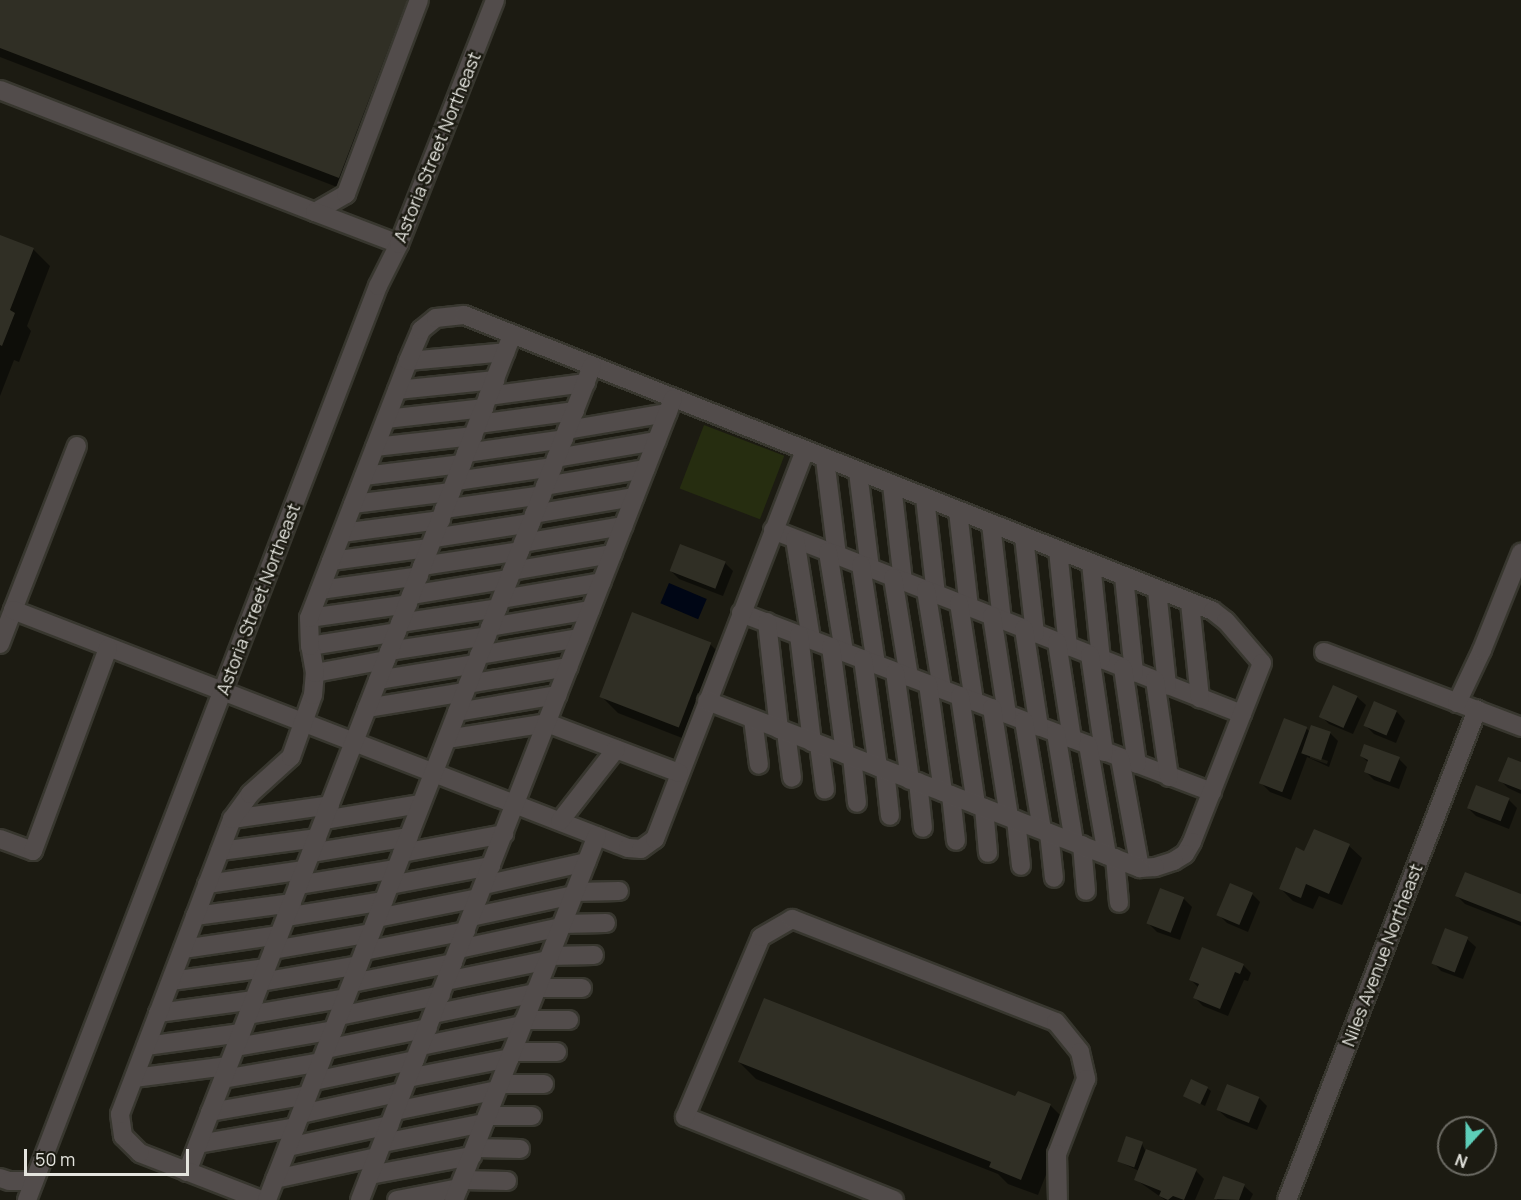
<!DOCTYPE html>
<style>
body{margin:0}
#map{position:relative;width:1521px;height:1200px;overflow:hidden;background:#1c1b12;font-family:Manrope,sans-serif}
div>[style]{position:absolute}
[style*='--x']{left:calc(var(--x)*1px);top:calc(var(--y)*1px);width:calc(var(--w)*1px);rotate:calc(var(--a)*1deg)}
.green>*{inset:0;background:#262d10;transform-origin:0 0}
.water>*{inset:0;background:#000615;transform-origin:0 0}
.shadow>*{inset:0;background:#0007}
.building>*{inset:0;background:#302f25;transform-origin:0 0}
.roads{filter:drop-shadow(2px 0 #38372f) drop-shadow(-2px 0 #38372f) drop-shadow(0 2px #38372f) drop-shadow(0 -2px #38372f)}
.minor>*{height:18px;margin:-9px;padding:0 9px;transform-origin:9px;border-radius:9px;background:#524c4b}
span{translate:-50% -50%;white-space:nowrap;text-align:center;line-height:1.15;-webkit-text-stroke:5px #1c1b12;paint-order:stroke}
.street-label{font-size:18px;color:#e4e4de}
.north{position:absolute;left:1437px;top:1116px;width:60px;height:60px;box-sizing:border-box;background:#1c1b12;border:2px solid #6c6b64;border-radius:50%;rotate:201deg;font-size:16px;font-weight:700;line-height:24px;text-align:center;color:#e4e4de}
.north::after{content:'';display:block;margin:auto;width:21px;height:27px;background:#5dceb9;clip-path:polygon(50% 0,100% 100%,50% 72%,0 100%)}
.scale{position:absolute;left:24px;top:1149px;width:165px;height:27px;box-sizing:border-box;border:3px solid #e4e4de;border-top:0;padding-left:8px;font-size:18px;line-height:21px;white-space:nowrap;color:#e4e4de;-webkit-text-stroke:4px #1c1b12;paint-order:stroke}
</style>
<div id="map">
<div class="green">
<i style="left:704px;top:425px;width:86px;height:68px;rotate:21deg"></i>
</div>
<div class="water">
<i style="left:669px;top:583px;width:41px;height:22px;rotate:23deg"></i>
</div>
<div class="shadow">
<i style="clip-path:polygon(0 0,426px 0,429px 2px,355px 194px,0 57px)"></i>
<i style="clip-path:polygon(0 237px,33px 249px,50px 266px,27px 326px,31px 331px,19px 362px,14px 360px,0 396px)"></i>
<i style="clip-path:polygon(725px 563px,733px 571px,723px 596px,679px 579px,671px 571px)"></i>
<i style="clip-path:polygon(710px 644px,727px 661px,695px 743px,618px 713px,601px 696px)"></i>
<i style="clip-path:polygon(1357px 697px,1366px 705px,1353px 734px,1329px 724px,1321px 716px)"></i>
<i style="clip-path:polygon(1374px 703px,1397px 712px,1405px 721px,1396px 743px,1374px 734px,1365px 725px)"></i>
<i style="clip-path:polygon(evenodd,1306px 728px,1310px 732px,1330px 733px,1338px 741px,1329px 767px,1307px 757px,1291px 800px,1270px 792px,1262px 784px,1306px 728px,1310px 755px,1328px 761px,1327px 764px,1310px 758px,1310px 755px)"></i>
<i style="clip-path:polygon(1361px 756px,1399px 759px,1407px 767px,1399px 789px,1374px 780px,1366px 772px,1369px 763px)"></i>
<i style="clip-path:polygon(1521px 764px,1521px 794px,1508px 788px,1500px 780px)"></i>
<i style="clip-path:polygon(1509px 800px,1517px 808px,1509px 829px,1476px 816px,1468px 808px)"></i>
<i style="clip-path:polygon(1349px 846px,1362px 858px,1342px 905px,1319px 896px,1313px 909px,1293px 901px,1280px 888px,1305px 853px)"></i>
<i style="clip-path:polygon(1161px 890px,1184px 899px,1192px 907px,1180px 940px,1157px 932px,1149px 924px)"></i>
<i style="clip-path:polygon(1252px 894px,1260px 902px,1248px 932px,1227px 923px,1219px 915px)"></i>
<i style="clip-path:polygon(1457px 896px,1521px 896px,1521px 926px,1465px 904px)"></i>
<i style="clip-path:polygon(1446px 930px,1467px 939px,1476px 947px,1463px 979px,1441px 971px,1433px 962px)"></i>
<i style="clip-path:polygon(1243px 965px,1251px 973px,1248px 981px,1244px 980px,1228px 1016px,1203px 1006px,1195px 998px,1199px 988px,1190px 979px)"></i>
<i style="clip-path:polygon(739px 1062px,1016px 1098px,1050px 1105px,1067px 1122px,1038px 1195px,1008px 1184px,998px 1174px,756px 1079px)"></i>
<i style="clip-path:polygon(1207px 1088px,1211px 1091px,1205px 1106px,1185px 1096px)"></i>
<i style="clip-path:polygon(1259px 1098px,1267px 1106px,1257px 1130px,1227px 1118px,1218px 1110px)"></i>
<i style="clip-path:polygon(1142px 1144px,1145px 1150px,1196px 1171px,1204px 1179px,1195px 1200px,1165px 1200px,1135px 1179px,1139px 1171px,1118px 1161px)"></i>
<i style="clip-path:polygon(1224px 1178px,1244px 1186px,1253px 1194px,1250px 1200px,1217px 1200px)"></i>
</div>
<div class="building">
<i style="clip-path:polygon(0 0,407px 0,339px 178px,0 48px)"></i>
<i style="clip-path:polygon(0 235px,34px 248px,10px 310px,15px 313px,2px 346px,0 345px)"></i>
<i style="left:680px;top:544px;width:49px;height:29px;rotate:21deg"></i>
<i style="left:632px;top:612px;width:85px;height:91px;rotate:21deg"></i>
<i style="left:1333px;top:685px;width:27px;height:35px;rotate:24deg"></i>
<i style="left:1374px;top:701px;width:25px;height:27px;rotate:23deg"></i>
<i style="left:1284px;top:718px;width:25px;height:70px;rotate:21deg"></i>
<i style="left:1311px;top:725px;width:21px;height:30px;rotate:19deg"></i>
<i style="clip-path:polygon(1364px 744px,1400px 757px,1390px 782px,1364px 772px,1368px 760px,1360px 756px)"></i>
<i style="clip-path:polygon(1508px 757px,1521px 762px,1521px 790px,1498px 781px)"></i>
<i style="left:1476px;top:785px;width:36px;height:25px;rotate:21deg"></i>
<i style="clip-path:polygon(1314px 829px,1350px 844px,1329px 894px,1306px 884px,1301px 898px,1279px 889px,1296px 847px,1304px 851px)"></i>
<i style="clip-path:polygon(1465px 872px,1521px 894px,1521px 922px,1455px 896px)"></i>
<i style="left:1230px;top:883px;width:25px;height:35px;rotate:23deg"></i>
<i style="left:1160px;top:888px;width:26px;height:38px;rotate:21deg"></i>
<i style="left:1445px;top:928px;width:25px;height:38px;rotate:21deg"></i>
<i style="clip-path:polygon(1202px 947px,1244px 964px,1240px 974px,1235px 972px,1220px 1009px,1193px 998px,1199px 984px,1189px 980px)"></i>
<i style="clip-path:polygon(764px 998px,1015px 1096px,1018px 1091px,1051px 1104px,1021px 1180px,989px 1167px,991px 1162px,738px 1062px)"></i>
<i style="left:1191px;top:1079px;width:19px;height:19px;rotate:25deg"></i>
<i style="left:1227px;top:1084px;width:35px;height:28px;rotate:22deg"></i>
<i style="left:1126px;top:1136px;width:18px;height:27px;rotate:19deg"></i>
<i style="clip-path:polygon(1146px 1149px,1197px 1169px,1184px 1200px,1173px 1196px,1168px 1200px,1159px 1196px,1161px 1191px,1134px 1180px)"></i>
<i style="clip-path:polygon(1223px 1176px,1245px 1184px,1239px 1200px,1214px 1199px)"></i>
</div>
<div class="roads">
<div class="minor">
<i style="--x:0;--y:90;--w:338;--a:21.2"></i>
<i style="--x:315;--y:212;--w:36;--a:-30"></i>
<i style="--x:346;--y:194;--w:207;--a:-69.4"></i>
<i style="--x:315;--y:212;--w:90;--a:20.9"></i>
<i style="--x:408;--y:361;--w:98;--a:-5.2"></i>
<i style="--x:397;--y:390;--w:99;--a:-5.8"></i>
<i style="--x:488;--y:396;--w:99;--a:-7.6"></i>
<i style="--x:386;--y:419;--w:99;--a:-6.4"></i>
<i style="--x:478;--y:424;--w:98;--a:-7.6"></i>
<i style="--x:567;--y:430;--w:102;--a:-9.6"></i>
<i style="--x:375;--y:447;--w:99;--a:-6.4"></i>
<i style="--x:466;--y:453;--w:99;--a:-8.1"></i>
<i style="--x:556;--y:458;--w:102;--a:-9.6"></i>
<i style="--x:825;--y:459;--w:98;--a:82.9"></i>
<i style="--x:858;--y:472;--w:98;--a:82.9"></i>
<i style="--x:364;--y:476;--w:99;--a:-7"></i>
<i style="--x:456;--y:481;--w:98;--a:-8.2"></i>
<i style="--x:892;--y:485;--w:97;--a:83.5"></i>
<i style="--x:545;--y:486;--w:102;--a:-9.6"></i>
<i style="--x:925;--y:498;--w:97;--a:83.5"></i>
<i style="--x:353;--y:504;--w:99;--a:-7"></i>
<i style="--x:444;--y:509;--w:99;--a:-8.1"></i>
<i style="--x:958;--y:511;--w:97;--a:83.5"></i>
<i style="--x:534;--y:514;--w:102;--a:-9.6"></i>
<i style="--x:991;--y:524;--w:97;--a:83.5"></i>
<i style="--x:773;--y:530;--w:504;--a:21.42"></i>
<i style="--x:342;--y:533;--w:100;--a:-7.5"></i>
<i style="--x:1024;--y:537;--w:97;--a:83.5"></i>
<i style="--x:434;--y:538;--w:98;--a:-8.8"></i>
<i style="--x:795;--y:539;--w:101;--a:80.9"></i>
<i style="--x:523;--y:543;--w:102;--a:-9.6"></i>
<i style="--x:1058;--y:550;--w:97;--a:84.1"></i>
<i style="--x:828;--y:552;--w:101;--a:80.9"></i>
<i style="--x:331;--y:561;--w:99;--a:-7.6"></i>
<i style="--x:1091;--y:563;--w:97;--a:84.1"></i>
<i style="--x:861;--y:565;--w:100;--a:81.4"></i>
<i style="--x:422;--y:566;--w:99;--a:-8.7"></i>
<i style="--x:512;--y:571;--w:102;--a:-9.6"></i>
<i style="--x:1124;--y:577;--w:96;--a:84"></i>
<i style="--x:893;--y:578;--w:100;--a:80.8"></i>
<i style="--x:320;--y:590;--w:100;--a:-8"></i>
<i style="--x:926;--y:590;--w:100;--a:80.8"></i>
<i style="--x:1157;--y:590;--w:96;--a:84"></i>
<i style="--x:411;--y:595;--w:99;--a:-9.3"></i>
<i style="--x:502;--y:599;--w:101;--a:-9.6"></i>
<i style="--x:959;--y:603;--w:99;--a:81.3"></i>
<i style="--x:1190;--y:603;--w:96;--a:84"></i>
<i style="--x:13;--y:610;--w:176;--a:-68.7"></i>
<i style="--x:741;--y:613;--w:504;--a:20.81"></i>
<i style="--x:992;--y:616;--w:99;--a:81.3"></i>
<i style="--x:309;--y:618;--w:100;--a:-8"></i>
<i style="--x:767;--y:622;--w:108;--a:83.6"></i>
<i style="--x:400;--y:623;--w:99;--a:-8.7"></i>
<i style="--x:490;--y:627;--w:102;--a:-9.6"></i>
<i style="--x:1024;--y:629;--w:99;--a:81.3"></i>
<i style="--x:799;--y:635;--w:108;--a:83.1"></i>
<i style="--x:1057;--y:642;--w:98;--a:81.2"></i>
<i style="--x:0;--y:644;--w:36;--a:-69"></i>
<i style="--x:13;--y:610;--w:659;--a:21.16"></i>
<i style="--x:628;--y:848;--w:13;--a:4"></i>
<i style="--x:641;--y:849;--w:17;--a:-36"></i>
<i style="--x:655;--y:839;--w:417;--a:-68.9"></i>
<i style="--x:310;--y:646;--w:88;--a:-9.1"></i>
<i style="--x:831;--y:647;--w:108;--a:82.5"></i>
<i style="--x:389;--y:651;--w:99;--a:-8.7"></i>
<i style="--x:1324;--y:652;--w:211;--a:20.8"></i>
<i style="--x:479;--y:655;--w:102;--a:-9.6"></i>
<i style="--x:1090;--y:655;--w:98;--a:81.8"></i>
<i style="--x:863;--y:659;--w:109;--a:82.1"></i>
<i style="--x:1123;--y:668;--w:97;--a:81.7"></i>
<i style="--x:895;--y:672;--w:109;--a:82.1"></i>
<i style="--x:315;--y:673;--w:72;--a:-10.4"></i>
<i style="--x:378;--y:680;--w:99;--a:-9.3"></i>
<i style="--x:1155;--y:680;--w:98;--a:81.8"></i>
<i style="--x:468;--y:684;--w:102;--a:-9.6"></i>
<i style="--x:928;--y:684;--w:109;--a:82.1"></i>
<i style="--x:960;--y:696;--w:110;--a:81.6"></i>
<i style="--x:1457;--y:703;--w:59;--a:-64.7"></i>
<i style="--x:1482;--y:650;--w:105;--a:-68.1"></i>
<i style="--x:367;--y:708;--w:99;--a:-9.3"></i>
<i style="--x:992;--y:708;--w:110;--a:81.1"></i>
<i style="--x:457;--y:712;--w:102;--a:-9.6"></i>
<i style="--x:753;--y:719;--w:46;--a:82.6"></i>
<i style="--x:1024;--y:721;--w:110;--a:80.6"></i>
<i style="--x:786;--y:732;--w:46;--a:82.6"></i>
<i style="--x:1056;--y:733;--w:110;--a:80.6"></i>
<i style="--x:447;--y:739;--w:101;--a:-9.1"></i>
<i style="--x:547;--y:723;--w:141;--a:20.7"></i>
<i style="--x:819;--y:745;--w:45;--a:82.4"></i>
<i style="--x:1088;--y:745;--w:112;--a:80.2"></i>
<i style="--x:852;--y:757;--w:46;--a:83.8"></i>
<i style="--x:1120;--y:758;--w:112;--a:79.7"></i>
<i style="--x:885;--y:770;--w:46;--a:83.8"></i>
<i style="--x:918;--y:782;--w:46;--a:83.8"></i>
<i style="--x:951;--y:795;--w:46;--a:83.8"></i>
<i style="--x:984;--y:808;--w:45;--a:84.9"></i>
<i style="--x:232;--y:819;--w:99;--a:-8.1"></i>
<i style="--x:324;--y:820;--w:98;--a:-9.4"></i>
<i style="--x:1016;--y:820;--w:46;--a:83.8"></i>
<i style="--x:560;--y:821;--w:91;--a:-52.1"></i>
<i style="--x:1049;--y:833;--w:45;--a:83.7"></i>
<i style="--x:0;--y:839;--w:35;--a:20"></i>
<i style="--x:33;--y:851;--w:216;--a:-69.7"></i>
<i style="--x:1082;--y:845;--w:46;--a:85"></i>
<i style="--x:220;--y:851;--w:98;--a:-7.6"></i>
<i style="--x:311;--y:853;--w:99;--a:-9.3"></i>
<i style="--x:402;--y:853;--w:104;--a:-10.6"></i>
<i style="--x:1115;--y:858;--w:45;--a:84.9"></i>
<i style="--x:207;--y:884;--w:98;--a:-8.2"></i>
<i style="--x:298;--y:885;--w:99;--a:-9.3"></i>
<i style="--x:390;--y:885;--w:103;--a:-10.7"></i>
<i style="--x:484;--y:885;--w:105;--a:-12.7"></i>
<i style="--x:575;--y:892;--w:44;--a:-1.3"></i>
<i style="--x:195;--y:916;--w:98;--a:-7.6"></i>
<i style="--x:286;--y:917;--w:99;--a:-9.3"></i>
<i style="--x:471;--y:917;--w:105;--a:-12.1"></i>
<i style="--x:377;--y:918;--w:103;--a:-11.2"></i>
<i style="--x:562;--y:924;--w:44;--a:-1.3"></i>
<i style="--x:183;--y:949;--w:97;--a:-8.3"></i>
<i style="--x:459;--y:949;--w:104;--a:-12.2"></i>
<i style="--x:273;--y:950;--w:99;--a:-9.8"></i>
<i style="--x:364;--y:951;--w:104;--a:-11.1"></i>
<i style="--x:550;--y:956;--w:44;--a:-1.3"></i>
<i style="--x:171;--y:981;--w:96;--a:-7.8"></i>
<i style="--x:446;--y:981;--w:104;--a:-11.6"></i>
<i style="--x:261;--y:982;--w:99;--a:-9.8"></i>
<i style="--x:352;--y:983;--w:103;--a:-11.2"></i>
<i style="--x:537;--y:988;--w:45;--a:0"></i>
<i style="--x:158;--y:1013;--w:97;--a:-7.7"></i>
<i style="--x:433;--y:1014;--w:104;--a:-11.6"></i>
<i style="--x:248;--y:1015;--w:99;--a:-9.8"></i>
<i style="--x:339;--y:1016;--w:104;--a:-11.6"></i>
<i style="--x:524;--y:1020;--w:45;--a:0"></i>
<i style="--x:146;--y:1046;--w:96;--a:-7.8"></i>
<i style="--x:421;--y:1046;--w:103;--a:-11.7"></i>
<i style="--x:236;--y:1047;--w:99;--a:-9.8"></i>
<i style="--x:326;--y:1049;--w:104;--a:-11.6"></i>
<i style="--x:512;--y:1052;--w:45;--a:0"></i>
<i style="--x:134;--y:1078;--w:95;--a:-7.3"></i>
<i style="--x:408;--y:1078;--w:104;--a:-11.1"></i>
<i style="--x:223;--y:1079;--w:99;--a:-9.8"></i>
<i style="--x:314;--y:1081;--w:103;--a:-11.7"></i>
<i style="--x:500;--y:1084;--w:44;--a:0"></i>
<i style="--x:395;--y:1111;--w:104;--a:-11.6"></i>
<i style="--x:210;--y:1112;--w:99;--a:-9.8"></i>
<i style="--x:301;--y:1114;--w:103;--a:-12.3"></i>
<i style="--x:487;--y:1116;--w:45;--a:0"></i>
<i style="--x:383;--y:1143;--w:103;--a:-11.2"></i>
<i style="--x:198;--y:1144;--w:99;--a:-9.8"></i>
<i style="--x:288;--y:1147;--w:104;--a:-12.2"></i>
<i style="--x:475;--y:1148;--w:45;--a:1.3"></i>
<i style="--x:187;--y:1172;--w:898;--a:-68.78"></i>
<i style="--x:370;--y:1175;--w:104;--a:-10.6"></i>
<i style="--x:0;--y:1178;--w:9;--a:18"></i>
<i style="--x:9;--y:1181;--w:25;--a:0"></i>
<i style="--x:275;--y:1179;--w:104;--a:-12.2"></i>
<i style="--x:462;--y:1180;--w:45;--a:1.3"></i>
<i style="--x:27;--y:1200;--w:979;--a:-68.99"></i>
<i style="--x:378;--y:286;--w:47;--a:-63.4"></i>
<i style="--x:399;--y:244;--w:262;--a:-68.5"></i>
<i style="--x:261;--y:1200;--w:130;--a:-158.8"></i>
<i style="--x:140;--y:1153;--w:24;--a:-135"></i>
<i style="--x:123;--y:1136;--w:22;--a:-98"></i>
<i style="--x:120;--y:1114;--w:316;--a:-69.2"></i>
<i style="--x:232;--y:819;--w:31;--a:-54"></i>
<i style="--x:250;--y:794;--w:55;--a:-42.1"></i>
<i style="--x:291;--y:757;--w:66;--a:-70.5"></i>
<i style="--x:313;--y:695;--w:22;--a:-85"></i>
<i style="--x:315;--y:673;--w:27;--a:-100"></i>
<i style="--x:310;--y:646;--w:28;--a:-92"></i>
<i style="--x:309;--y:618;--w:275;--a:-68.9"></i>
<i style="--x:408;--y:361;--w:34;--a:-67"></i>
<i style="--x:421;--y:330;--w:19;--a:-39"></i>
<i style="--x:436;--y:318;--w:28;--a:-6"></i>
<i style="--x:464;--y:315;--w:805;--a:21.56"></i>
<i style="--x:1213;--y:611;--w:16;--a:38"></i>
<i style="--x:1226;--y:621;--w:55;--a:49.4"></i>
<i style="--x:1262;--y:663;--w:192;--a:111.4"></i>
<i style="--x:1192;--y:842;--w:14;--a:120"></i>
<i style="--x:1185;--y:854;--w:13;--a:148"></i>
<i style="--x:1174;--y:861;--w:20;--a:162"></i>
<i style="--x:1155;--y:867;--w:15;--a:176"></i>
<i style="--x:1140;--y:868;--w:464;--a:-158.9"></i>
<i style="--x:267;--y:1200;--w:895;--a:-68.71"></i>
<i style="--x:360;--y:1200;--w:860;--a:-68.66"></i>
<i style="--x:397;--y:1200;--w:63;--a:-11"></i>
<i style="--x:454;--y:1200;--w:391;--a:-68.6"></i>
<i style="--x:894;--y:1200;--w:225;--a:-158.3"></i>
<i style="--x:685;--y:1117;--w:195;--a:-67.1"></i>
<i style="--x:761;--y:937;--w:36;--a:-30"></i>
<i style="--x:792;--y:919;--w:283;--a:21.3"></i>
<i style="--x:1056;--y:1022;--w:38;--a:51"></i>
<i style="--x:1080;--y:1052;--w:28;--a:77"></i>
<i style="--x:1086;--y:1079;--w:80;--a:111.1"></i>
<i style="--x:1057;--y:1154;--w:46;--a:88.8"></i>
<i style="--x:1287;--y:1200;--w:526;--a:-68.81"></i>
</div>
</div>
<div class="street-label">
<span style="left:437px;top:147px;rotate:-68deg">Astoria Street Northeast</span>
<span style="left:258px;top:599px;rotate:-69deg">Astoria Street Northeast</span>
<span style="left:1382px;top:955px;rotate:-69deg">Niles Avenue Northeast</span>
</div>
<div class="north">N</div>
<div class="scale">50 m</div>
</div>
